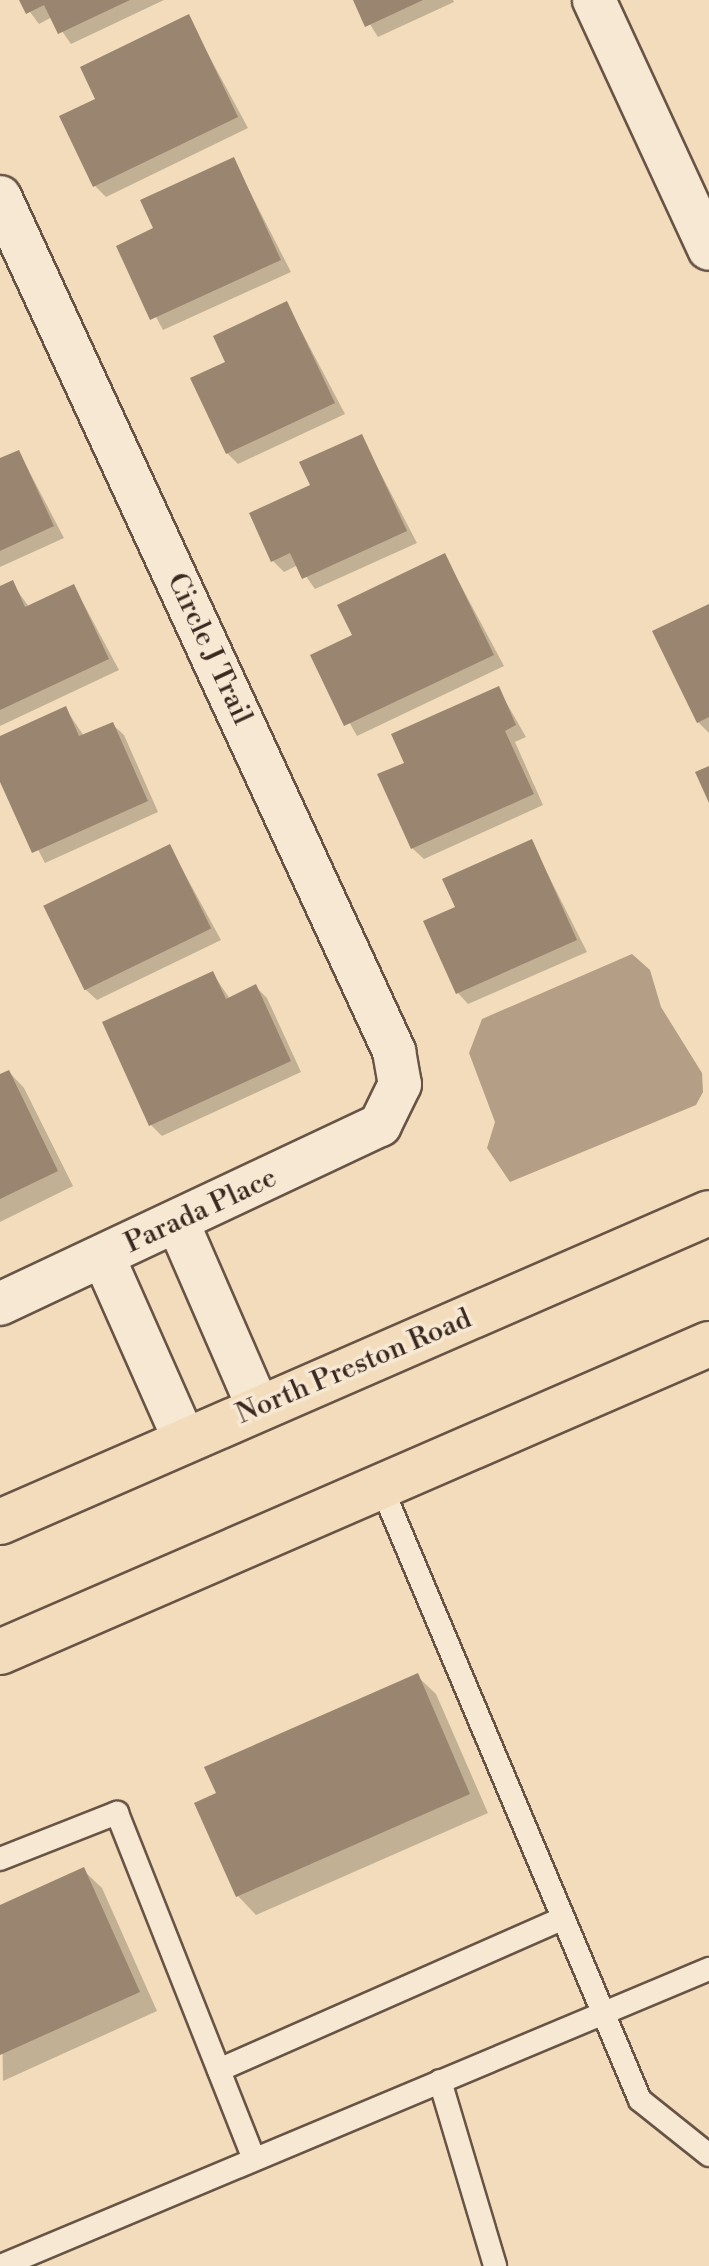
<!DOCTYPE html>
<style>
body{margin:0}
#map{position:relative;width:709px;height:2266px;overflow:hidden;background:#f3dcbb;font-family:"Libre Bodoni",serif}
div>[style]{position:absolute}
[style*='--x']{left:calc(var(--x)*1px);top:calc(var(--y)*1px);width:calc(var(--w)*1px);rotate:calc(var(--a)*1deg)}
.water>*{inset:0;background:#b49e86}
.shadow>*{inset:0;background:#0003}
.building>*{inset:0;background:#9a8570;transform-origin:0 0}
.roads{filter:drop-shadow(2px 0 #685446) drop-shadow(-2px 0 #685446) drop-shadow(0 2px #685446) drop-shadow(0 -2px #685446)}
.lane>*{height:22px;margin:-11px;padding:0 11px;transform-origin:11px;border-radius:11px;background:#f7e8d3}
.street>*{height:42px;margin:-21px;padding:0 21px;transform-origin:21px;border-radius:21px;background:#f7e8d3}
.primary>*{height:44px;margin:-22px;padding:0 22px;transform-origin:22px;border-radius:22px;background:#f3dcbb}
span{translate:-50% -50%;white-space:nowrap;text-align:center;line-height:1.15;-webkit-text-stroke:7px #f7e8d3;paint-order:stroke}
.street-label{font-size:28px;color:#3a271f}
</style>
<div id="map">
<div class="water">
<i style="clip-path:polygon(632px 954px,650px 970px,661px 1007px,702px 1073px,703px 1092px,696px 1105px,510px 1182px,487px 1148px,495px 1122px,469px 1053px,482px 1019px)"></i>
</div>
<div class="shadow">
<i style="clip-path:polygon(21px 0,164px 0,71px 44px,52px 17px,39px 24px)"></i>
<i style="clip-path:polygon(355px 0,453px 0,454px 2px,378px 37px)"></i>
<i style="clip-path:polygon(188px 17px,248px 128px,106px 197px,95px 186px,98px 99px)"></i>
<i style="clip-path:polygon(233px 159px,291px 272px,163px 330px,119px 247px,155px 229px)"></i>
<i style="clip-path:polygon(287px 304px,345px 414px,238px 464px,227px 453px,228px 363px)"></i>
<i style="clip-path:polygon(361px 436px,417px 543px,315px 589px,298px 565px,284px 572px,273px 561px,312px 486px)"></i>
<i style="clip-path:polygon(19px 452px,64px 538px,0 567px,0 461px)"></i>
<i style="clip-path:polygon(445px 556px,504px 666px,357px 736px,312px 656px,354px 636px)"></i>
<i style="clip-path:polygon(12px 583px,29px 607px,74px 586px,119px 670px,0 726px,0 588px)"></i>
<i style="clip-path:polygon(709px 606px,709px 733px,698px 722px)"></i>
<i style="clip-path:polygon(498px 688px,526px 737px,515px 742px,543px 805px,424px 859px,412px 848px,406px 764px)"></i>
<i style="clip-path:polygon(65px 708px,84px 736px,112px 724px,124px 735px,158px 812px,45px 863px,0 777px,0 738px)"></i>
<i style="clip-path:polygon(531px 841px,587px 952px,468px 1004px,457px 992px,458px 908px)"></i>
<i style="clip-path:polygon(170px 847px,221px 940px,97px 1000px,85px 989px)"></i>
<i style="clip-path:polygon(213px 974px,230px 999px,256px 987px,267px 998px,301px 1072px,162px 1136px,151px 1125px)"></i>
<i style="clip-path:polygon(9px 1072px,24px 1088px,73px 1186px,0 1222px,0 1076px)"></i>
<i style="clip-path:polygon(417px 1676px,436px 1694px,488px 1813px,256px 1915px,238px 1896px,219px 1794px)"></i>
<i style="clip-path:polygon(83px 1870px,102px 1888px,157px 2011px,3px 2081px,0 1907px)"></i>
</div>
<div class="building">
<i style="clip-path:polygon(19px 0,130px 0,58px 34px,44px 5px,26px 14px)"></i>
<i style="clip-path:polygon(353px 0,423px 0,365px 27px)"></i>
<i style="clip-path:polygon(189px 14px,238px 117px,93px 187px,59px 116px,95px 99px,80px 67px)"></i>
<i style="clip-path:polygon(234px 157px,281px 260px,150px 320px,116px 246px,153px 228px,140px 200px)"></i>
<i style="clip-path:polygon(287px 301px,335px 403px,226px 454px,190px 378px,225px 362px,213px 336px)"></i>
<i style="clip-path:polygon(362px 434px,407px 531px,302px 579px,290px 553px,271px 562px,249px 513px,310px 485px,299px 462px)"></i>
<i style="clip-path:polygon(19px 450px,54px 526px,0 551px,0 458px)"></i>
<i style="clip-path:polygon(445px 553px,494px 655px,344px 726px,310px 655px,352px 635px,337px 605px)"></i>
<i style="clip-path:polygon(13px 580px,25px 607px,74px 584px,109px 659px,0 710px,0 586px)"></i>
<i style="clip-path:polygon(709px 604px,709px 717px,697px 723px,652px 631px)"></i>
<i style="clip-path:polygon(499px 686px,516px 725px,505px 731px,534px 794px,411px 849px,377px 774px,404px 763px,391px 734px)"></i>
<i style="clip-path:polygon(66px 706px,79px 736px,113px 722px,148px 801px,32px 853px,0 782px,0 736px)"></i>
<i style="clip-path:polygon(709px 766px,709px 803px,695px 772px)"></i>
<i style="clip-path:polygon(532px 839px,577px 940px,456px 994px,423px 921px,455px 907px,442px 879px)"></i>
<i style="left:170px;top:844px;width:94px;height:141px;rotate:64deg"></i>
<i style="clip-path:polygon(213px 971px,226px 999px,256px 984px,291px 1061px,149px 1126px,102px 1022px)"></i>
<i style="clip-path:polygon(9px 1070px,58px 1171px,0 1199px,0 1074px)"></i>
<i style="clip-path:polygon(418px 1673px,470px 1794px,236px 1897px,194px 1803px,216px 1793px,204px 1767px)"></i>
<i style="clip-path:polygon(84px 1867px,140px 1992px,0 2055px,0 1905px)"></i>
</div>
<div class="roads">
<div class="lane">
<i style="--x:381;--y:1486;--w:666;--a:67.13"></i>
<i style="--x:640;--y:2100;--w:88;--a:38.6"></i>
<i style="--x:0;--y:1859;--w:126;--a:-21.5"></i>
<i style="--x:117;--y:1813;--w:372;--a:68.4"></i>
<i style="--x:219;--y:2070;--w:376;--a:-23.8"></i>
<i style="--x:440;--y:2081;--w:193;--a:73.4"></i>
<i style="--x:1;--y:2266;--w:768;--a:-22.76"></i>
</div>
<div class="street">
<i style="--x:594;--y:0;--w:274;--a:65.2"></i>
<i style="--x:0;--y:197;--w:941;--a:65.23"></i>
<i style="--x:394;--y:1051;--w:34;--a:80"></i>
<i style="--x:400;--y:1084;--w:46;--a:116"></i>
<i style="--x:380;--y:1125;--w:420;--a:154.8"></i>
<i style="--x:178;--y:1223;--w:203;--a:66.5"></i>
<i style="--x:103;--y:1256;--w:202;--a:66.1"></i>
</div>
<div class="primary">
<i style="--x:0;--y:1522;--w:773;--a:-23.55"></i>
<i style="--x:0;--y:1652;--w:773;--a:-23.48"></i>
</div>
</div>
<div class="street-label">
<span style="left:209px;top:649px;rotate:65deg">Circle J Trail</span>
<span style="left:201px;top:1211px;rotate:-25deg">Parada Place</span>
<span style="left:354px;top:1367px;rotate:-23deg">North Preston Road</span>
</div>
</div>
